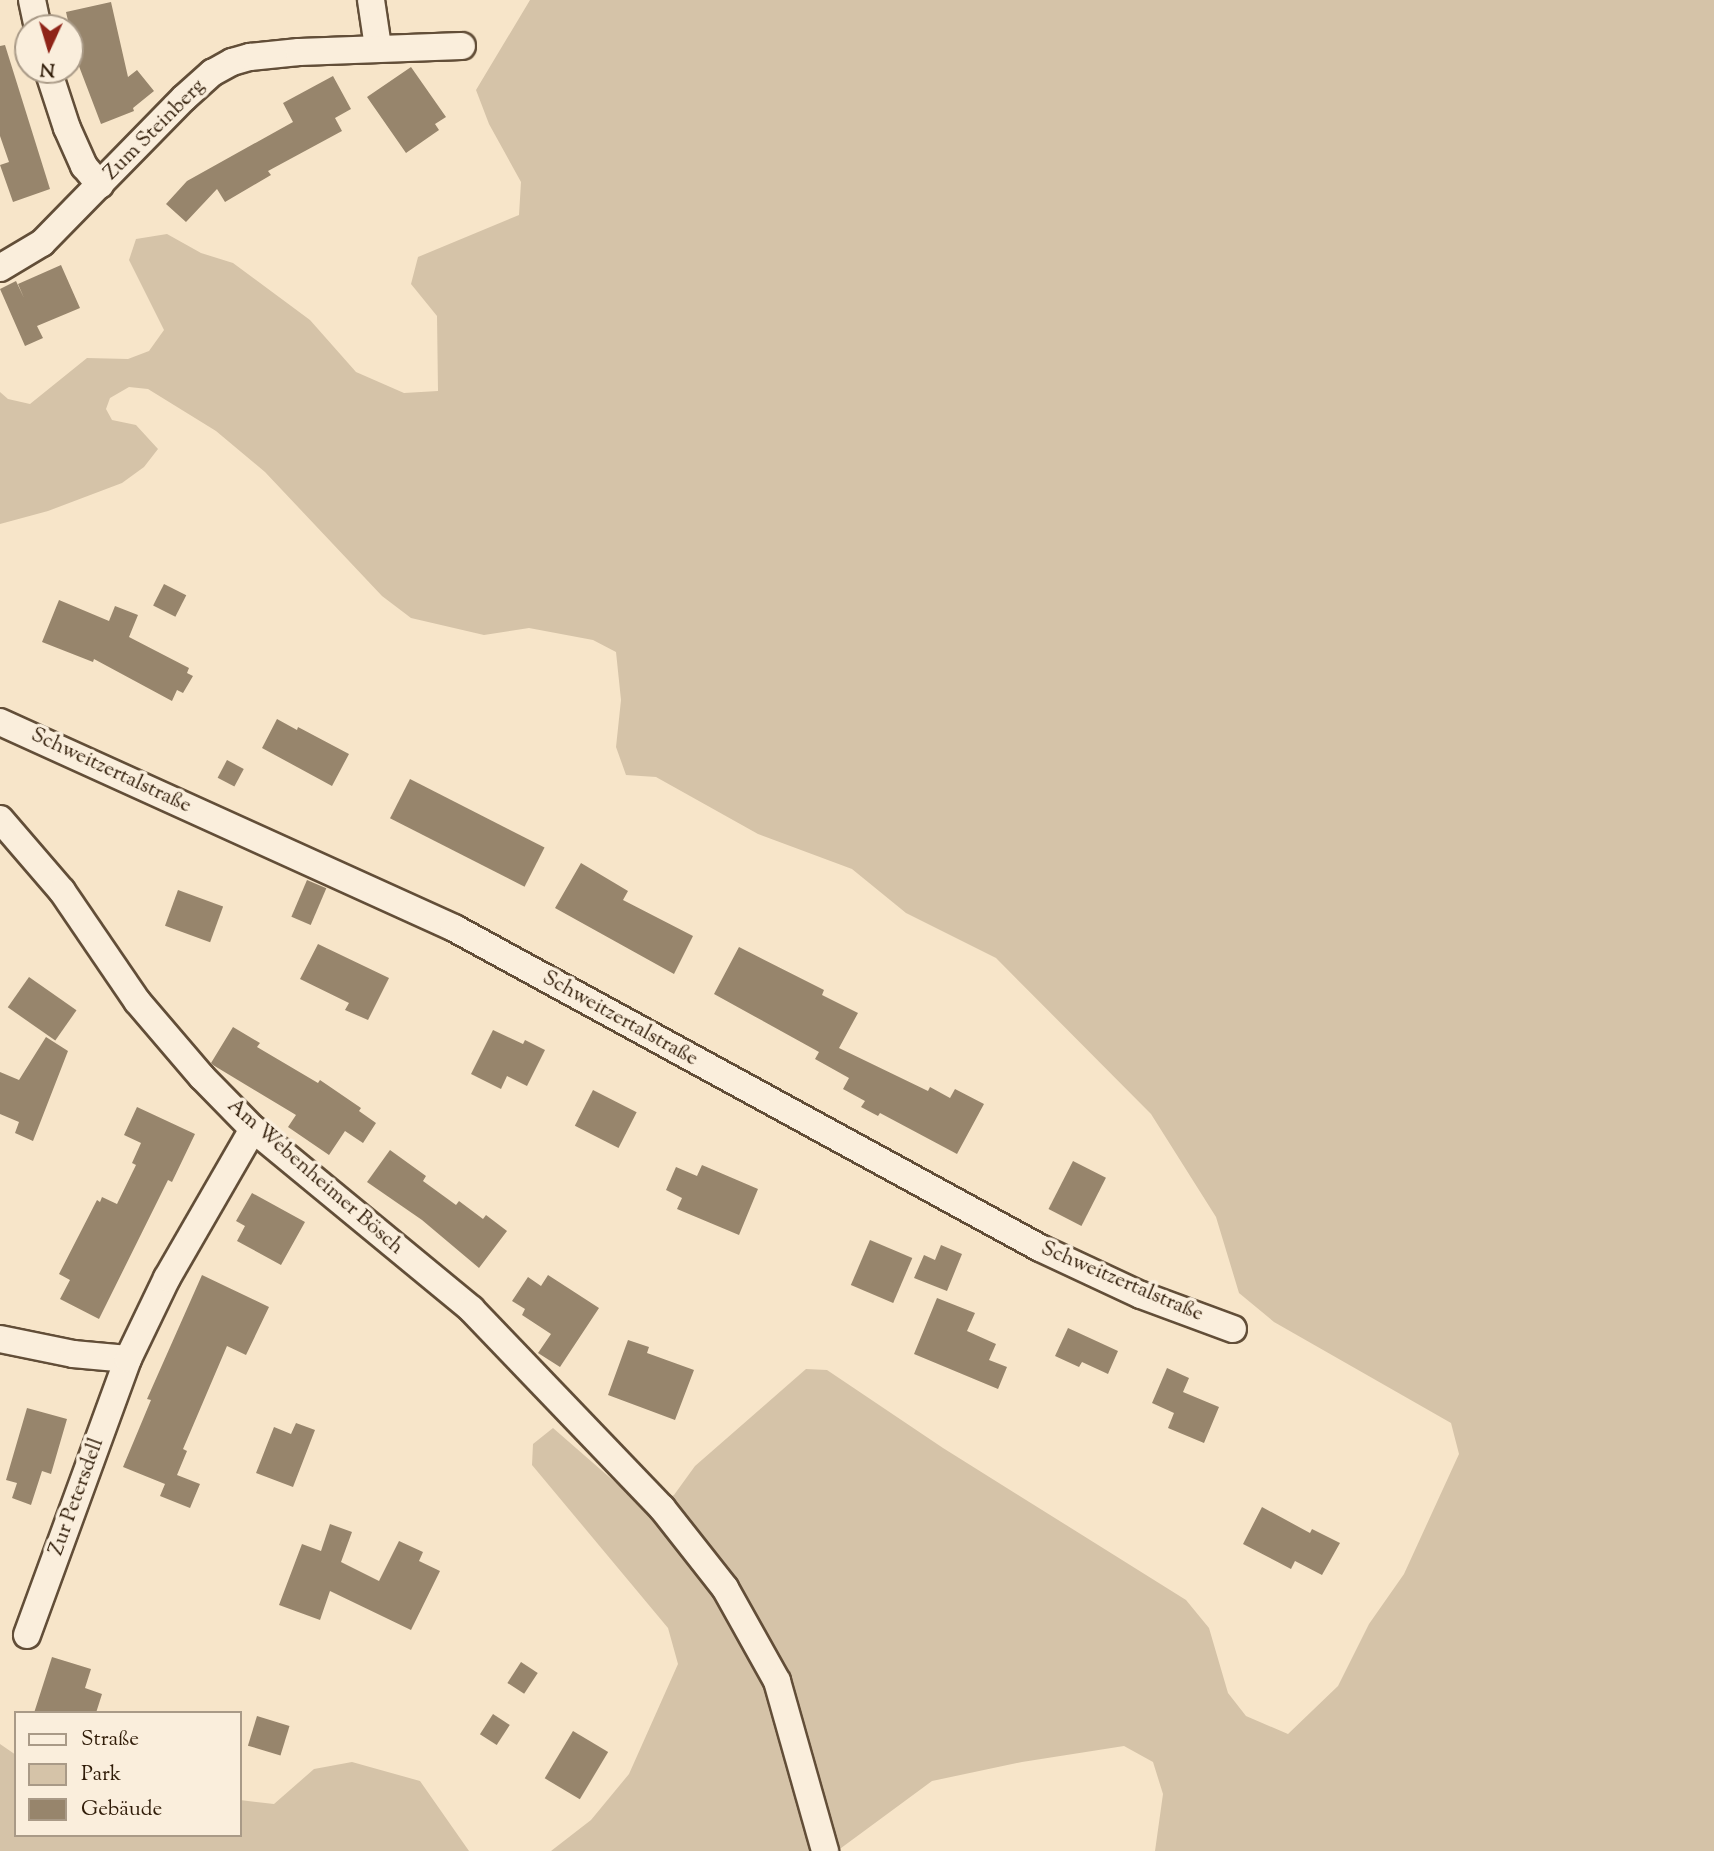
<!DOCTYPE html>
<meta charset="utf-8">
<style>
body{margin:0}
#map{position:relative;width:1714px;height:1851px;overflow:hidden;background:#f7e5c9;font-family:"Sorts Mill Goudy",serif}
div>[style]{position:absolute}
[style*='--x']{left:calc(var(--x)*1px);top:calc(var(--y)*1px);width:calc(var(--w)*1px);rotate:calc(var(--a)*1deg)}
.green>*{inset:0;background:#d5c3a8}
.building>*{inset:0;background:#97856c;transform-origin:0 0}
.roads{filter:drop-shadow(2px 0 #624e38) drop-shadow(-2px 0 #624e38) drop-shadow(0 2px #624e38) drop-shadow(0 -2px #624e38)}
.minor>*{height:26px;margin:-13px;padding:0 13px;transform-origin:13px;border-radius:13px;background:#faeedc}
span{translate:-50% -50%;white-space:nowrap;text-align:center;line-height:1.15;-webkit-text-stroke:7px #faeedc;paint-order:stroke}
.street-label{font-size:21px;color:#301c08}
.legend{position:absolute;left:14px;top:1711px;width:228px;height:126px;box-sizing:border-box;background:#faeedc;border:2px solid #a99a87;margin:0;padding:9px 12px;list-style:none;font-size:21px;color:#301c08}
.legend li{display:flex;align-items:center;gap:14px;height:35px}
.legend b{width:35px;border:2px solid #a99a87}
.north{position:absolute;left:14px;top:14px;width:70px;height:70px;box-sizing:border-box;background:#faeedc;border:2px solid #a99a87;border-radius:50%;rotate:184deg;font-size:19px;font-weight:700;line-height:28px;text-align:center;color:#301c08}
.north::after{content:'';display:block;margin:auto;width:24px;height:32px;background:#8f2418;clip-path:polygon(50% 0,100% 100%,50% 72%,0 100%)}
</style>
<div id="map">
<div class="green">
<i style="clip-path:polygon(530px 0,1714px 0,1714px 1851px,1155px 1851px,1163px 1794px,1153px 1762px,1124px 1746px,1022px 1762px,932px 1781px,837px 1851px,551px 1851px,591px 1820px,629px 1774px,678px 1664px,668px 1628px,532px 1465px,533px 1444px,553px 1428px,647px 1510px,674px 1495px,695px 1466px,806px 1369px,827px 1370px,943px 1448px,1186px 1600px,1209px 1628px,1228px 1693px,1246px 1716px,1288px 1734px,1338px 1686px,1369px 1624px,1404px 1574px,1459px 1454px,1451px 1423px,1274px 1322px,1239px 1293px,1216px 1217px,1151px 1114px,996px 958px,906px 913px,852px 869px,758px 834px,656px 777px,626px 775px,616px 747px,621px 700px,616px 652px,593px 640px,529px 628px,484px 635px,411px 618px,382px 596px,265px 472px,216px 431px,148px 389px,129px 387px,110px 398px,106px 409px,112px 420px,136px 425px,158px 449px,144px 467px,122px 483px,48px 511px,0 524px,0 392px,8px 399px,30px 404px,87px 358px,128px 359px,149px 351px,164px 330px,129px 260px,136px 239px,167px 234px,201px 253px,233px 263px,310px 320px,356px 372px,404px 393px,438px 391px,437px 316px,411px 284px,418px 257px,519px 215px,521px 182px,489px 124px,476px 90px)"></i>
<i style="clip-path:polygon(0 1744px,16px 1755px,16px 1835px,240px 1835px,240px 1800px,274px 1804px,314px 1769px,352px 1762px,420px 1781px,469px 1851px,0 1851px)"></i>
</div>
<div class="building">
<i style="clip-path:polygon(111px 2px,128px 77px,137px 70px,154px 91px,133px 108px,134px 111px,101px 124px,77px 61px,66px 12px)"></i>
<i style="clip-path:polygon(5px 45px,50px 189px,13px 202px,0 165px,9px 162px,0 136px,0 46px)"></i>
<i style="clip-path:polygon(411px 67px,446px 117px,435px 124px,439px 130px,406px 153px,367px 97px)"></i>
<i style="clip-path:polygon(333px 76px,351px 109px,335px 118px,342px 131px,268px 171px,271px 175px,225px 202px,217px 189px,186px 222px,166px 204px,187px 181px,293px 122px,283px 103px)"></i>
<i style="clip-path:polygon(61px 265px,80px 308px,37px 326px,43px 338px,25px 346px,0 289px,16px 281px,24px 298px,18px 284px)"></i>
<i style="left:164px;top:584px;width:25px;height:24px;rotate:27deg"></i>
<i style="clip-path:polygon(59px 600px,109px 621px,115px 606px,138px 615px,129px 637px,189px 668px,187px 673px,193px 676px,183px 693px,177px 690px,172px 701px,94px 659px,93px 662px,42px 642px)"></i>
<i style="clip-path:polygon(277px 719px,297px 730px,298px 727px,349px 754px,332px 786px,262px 748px)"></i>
<i style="left:227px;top:760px;width:19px;height:20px;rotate:28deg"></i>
<i style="left:410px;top:779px;width:151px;height:44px;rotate:27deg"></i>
<i style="clip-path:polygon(581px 863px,628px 891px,623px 900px,693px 936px,674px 974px,555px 908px)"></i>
<i style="left:307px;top:880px;width:21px;height:40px;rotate:23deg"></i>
<i style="left:178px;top:890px;width:48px;height:38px;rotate:20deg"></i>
<i style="clip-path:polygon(318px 944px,389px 978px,368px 1020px,345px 1010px,349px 1003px,300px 979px)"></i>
<i style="clip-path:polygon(739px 947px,824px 990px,822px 995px,858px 1013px,839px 1048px,928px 1091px,930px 1087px,950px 1098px,955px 1089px,984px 1104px,957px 1154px,880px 1113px,878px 1116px,861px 1107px,865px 1101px,843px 1089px,849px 1078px,815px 1059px,819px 1052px,714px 994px)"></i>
<i style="left:29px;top:977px;width:58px;height:37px;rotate:35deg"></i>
<i style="clip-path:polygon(233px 1027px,260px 1043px,257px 1047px,318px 1083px,320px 1080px,361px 1108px,359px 1111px,376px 1123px,363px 1143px,345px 1131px,329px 1155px,288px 1127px,296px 1115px,213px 1065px,211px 1063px)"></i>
<i style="clip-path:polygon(493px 1030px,523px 1044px,525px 1040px,545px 1050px,527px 1086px,507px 1076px,501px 1089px,471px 1074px)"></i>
<i style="clip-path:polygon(46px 1037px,68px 1051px,33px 1141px,15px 1133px,19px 1122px,0 1114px,0 1072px,19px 1080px)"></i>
<i style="left:593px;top:1090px;width:49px;height:40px;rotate:27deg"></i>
<i style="clip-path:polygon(137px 1107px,195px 1134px,172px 1182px,168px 1180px,99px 1319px,60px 1299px,70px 1280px,59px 1274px,97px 1200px,100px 1202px,102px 1197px,117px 1204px,136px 1165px,132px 1163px,141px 1143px,124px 1135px)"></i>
<i style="clip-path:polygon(390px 1150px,426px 1176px,423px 1181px,456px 1205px,459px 1201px,483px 1219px,486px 1215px,507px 1231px,479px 1268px,422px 1220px,367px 1182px)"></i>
<i style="left:1073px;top:1161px;width:37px;height:54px;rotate:27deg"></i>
<i style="clip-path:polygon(702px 1165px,758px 1189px,739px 1235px,677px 1209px,682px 1198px,666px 1190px,676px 1167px,697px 1176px)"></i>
<i style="clip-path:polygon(252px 1193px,305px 1222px,281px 1265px,237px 1241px,245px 1226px,236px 1221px)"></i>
<i style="left:870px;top:1240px;width:46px;height:49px;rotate:23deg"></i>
<i style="clip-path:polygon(941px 1245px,962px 1254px,947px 1291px,914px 1278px,924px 1255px,935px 1260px)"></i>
<i style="clip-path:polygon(202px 1275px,269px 1307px,246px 1355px,227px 1346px,183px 1449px,187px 1451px,177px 1475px,200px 1484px,190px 1508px,160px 1496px,165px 1484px,123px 1467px,151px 1400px,147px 1399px)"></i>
<i style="clip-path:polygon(548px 1275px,599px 1308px,560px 1367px,538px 1353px,551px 1334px,522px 1315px,525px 1309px,512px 1301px,528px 1277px,541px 1286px)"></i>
<i style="clip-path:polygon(937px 1298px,975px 1313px,967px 1331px,996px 1344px,989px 1360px,1007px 1367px,998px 1389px,914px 1354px)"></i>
<i style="clip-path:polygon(1068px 1328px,1118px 1351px,1108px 1374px,1082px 1362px,1079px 1367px,1055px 1356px)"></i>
<i style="clip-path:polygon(628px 1340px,649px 1347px,647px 1353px,694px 1370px,675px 1420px,608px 1395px)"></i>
<i style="clip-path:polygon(1167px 1368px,1189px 1378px,1183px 1392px,1219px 1407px,1204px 1443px,1168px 1428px,1174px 1413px,1152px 1403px)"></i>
<i style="clip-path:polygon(27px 1408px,67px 1419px,51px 1474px,42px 1471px,31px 1505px,12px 1498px,17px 1483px,6px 1480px)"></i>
<i style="clip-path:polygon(296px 1423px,315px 1430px,293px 1487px,256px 1473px,274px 1427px,291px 1434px)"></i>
<i style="clip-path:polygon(1262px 1507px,1310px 1533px,1312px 1529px,1340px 1543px,1322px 1575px,1295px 1561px,1291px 1569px,1243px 1544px)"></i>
<i style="clip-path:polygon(330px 1524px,352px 1532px,341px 1562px,379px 1581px,399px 1541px,423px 1552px,419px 1561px,440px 1571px,411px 1630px,330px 1591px,320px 1620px,279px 1605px,302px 1544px,321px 1551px)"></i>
<i style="clip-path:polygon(52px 1657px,91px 1669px,85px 1688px,102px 1694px,96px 1713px,34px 1713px)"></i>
<i style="left:521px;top:1662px;width:20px;height:25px;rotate:33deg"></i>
<i style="left:493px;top:1714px;width:20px;height:24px;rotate:33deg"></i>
<i style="left:257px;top:1716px;width:34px;height:31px;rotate:17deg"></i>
<i style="left:573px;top:1731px;width:41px;height:55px;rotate:31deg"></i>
</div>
<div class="roads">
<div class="minor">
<i style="--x:32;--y:0;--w:29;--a:78"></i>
<i style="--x:371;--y:0;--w:48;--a:81.5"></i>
<i style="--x:48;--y:70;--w:61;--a:71.9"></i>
<i style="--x:67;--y:128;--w:42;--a:65.9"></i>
<i style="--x:84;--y:166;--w:25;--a:50"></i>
<i style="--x:0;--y:268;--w:49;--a:-30.8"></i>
<i style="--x:42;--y:243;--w:203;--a:-45.6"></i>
<i style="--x:184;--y:98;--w:38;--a:-42"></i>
<i style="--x:212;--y:73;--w:23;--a:-29"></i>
<i style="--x:232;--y:62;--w:19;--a:-16"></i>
<i style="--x:250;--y:57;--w:49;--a:-5.8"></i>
<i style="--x:299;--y:52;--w:163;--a:-2.1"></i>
<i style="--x:0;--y:722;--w:499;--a:24.4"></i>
<i style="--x:454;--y:928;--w:668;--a:28.64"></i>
<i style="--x:1040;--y:1248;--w:111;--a:25"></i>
<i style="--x:1141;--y:1295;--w:98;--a:20.3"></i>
<i style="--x:0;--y:819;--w:95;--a:49.3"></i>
<i style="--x:62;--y:891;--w:133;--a:55.7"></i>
<i style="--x:137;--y:1001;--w:100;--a:49.5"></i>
<i style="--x:202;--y:1077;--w:73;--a:45.6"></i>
<i style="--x:253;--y:1129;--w:283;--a:39.5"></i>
<i style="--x:471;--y:1309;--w:276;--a:46.2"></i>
<i style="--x:662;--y:1508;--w:102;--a:51.8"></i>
<i style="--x:725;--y:1588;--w:107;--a:60.8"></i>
<i style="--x:777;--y:1681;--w:177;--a:74.2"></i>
<i style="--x:0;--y:1339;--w:75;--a:11.6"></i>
<i style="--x:73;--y:1354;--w:55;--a:5.2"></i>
<i style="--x:27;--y:1635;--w:294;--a:-69.9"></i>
<i style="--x:128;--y:1359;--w:90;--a:-64.3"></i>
<i style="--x:167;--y:1278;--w:172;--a:-60"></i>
</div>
</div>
<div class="street-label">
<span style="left:155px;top:130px;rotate:-45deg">Zum Steinberg</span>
<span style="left:111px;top:771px;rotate:25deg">Schweitzertalstraße</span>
<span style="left:620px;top:1019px;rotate:29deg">Schweitzertalstraße</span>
<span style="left:315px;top:1177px;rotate:41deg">Am Webenheimer Bösch</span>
<span style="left:1122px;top:1282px;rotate:23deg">Schweitzertalstraße</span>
<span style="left:77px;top:1497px;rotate:-70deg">Zur Petersdell</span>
</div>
<ul class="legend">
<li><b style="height:9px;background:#faeedc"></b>Straße</li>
<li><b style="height:19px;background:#d5c3a8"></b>Park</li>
<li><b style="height:19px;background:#97856c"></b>Gebäude</li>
</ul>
<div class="north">N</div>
</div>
